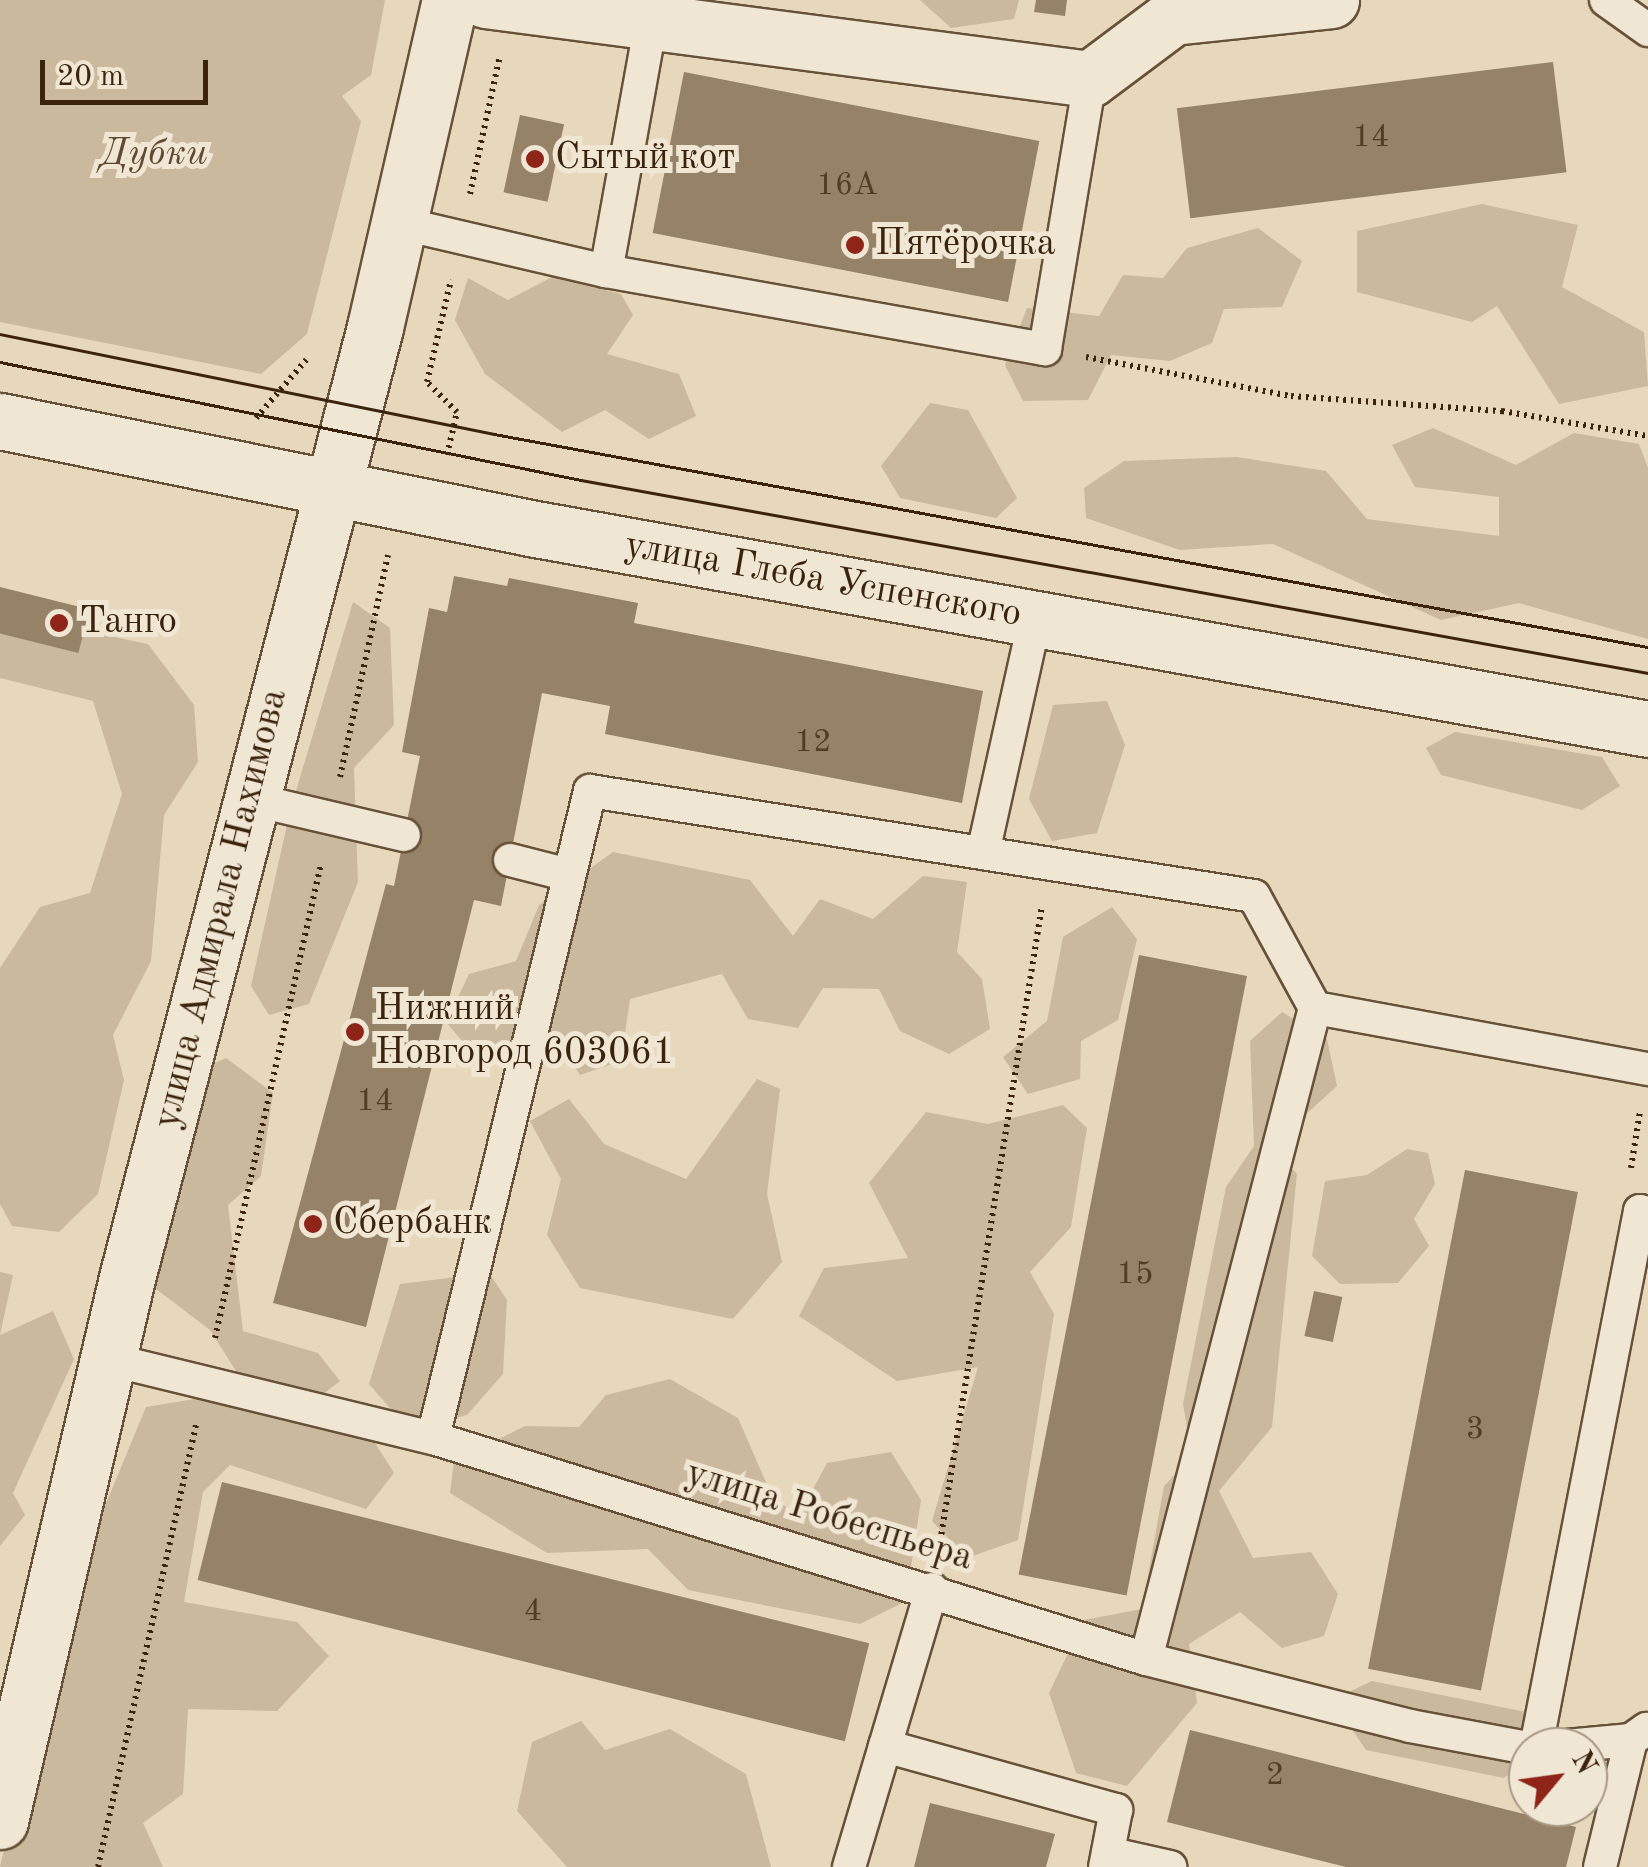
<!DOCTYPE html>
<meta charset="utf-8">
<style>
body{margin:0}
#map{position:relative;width:1648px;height:1867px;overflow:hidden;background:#e7d8bb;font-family:"Old Standard TT",serif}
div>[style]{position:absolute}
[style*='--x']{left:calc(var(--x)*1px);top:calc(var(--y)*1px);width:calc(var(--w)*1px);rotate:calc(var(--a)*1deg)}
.green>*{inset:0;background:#cab99d}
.building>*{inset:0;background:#958267;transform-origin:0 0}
.path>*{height:6px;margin-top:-3px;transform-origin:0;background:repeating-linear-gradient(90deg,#3c240c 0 2.5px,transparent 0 7.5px)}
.roads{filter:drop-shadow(2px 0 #675138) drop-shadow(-2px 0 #675138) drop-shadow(0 2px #675138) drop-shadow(0 -2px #675138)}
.service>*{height:32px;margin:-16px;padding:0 16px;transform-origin:16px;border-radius:16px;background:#efe6d3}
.minor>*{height:55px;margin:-27.5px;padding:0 27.5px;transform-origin:27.5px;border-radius:27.5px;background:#efe6d3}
.tram>*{height:2.5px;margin:-1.25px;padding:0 1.25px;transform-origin:1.25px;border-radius:1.25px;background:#3c240c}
.dots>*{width:28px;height:28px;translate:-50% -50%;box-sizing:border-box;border:5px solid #efe6d3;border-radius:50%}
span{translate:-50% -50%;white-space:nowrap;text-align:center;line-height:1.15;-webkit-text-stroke:10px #efe6d3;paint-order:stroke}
.number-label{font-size:32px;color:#523c23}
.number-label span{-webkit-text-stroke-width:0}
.park-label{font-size:38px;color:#604930;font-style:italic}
.poi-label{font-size:38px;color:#3c240c}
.left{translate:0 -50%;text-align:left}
.street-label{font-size:38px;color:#3c240c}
.north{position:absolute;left:1508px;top:1727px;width:100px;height:100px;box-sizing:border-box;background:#efe6d3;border:2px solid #a79883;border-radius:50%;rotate:61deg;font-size:28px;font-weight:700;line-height:40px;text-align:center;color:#3c240c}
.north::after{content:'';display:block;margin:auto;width:35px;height:45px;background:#8f2418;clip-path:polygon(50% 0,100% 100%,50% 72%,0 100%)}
.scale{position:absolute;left:40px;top:60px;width:168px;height:45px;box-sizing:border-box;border:5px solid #3c240c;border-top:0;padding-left:12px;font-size:30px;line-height:35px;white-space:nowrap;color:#3c240c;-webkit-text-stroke:8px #efe6d3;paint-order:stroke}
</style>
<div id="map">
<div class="green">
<i style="clip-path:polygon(0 0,385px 0,371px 75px,342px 96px,361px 121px,307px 334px,261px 374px,0 322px)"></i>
<i style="clip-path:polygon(920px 0,1019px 0,1014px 19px,951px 28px)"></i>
<i style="clip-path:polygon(1482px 204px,1578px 225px,1562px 287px,1644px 332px,1648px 386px,1559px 404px,1497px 306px,1472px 322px,1357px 292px,1357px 231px)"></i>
<i style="clip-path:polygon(1258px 228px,1302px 261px,1282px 307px,1224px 309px,1212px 343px,1170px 361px,1111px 355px,1088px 400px,1023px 401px,1005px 365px,1027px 308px,1099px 316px,1123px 275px,1163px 278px,1187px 248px)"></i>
<i style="clip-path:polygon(552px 277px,621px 294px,633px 315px,607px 354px,679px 374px,696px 416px,649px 439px,605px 410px,562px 432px,485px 374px,455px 320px,468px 278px,508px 300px)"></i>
<i style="clip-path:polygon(930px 403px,968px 410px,1017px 498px,996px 518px,900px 498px,881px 466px)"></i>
<i style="clip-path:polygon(1433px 428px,1516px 465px,1574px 433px,1639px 444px,1648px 468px,1648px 639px,1519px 603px,1441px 620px,1273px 544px,1180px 550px,1086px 518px,1084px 488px,1124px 461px,1237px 457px,1326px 471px,1367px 519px,1499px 536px,1499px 497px,1415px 487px,1392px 445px)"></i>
<i style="clip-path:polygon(353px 602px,390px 628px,394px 725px,354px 768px,358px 882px,309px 1004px,269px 1015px,251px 986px,291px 807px)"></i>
<i style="clip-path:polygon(0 613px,148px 644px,194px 705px,198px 762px,164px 815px,151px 961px,113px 1035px,124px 1080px,98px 1194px,59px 1232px,12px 1226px,0 1204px,0 968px,40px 907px,90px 893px,122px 794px,93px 701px,0 678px)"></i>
<i style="clip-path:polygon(1107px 701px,1125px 745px,1097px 833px,1052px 841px,1029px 799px,1053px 705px)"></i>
<i style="clip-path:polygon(1455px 732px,1602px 757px,1620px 786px,1582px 810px,1441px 775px,1426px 748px)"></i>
<i style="clip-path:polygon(613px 852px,750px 880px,793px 936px,820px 899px,873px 919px,923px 876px,967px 882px,957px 952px,982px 979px,990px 1029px,949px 1054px,900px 1031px,879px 989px,823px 988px,798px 1028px,748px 1019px,722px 974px,630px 999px,621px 1061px,580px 1075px,555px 1036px,479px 1061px,446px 1022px,469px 974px,516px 961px,539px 905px)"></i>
<i style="clip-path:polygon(1112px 907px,1137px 939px,1118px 1020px,1081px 1041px,1080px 1079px,1028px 1094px,1003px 1057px,1047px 1021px,1063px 937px)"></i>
<i style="clip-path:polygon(1282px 1012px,1327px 1039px,1337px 1086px,1271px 1146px,1297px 1174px,1272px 1427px,1219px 1491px,1253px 1558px,1311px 1552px,1338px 1594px,1324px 1636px,1282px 1648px,1240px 1612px,1189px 1644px,1197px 1703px,1127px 1786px,1076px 1773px,1049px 1693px,1084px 1620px,1142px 1609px,1164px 1486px,1192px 1456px,1183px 1404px,1226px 1187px,1254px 1146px,1250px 1041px)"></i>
<i style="clip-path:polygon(226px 1058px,273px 1093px,261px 1176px,228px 1205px,243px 1331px,318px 1353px,340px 1381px,313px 1402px,243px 1382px,210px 1330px,139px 1276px,184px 1077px)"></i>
<i style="clip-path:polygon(757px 1079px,780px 1089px,767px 1194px,782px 1262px,733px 1319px,580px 1288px,547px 1235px,561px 1179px,530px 1121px,569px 1099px,604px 1144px,686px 1179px)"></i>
<i style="clip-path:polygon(1063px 1105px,1087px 1128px,1071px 1227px,1030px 1272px,1054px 1314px,1018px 1540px,967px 1558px,932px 1521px,978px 1367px,897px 1381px,799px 1316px,824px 1268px,908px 1258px,869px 1183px,926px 1112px,988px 1124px)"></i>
<i style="clip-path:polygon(1407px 1149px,1428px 1153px,1435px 1184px,1414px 1219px,1429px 1246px,1398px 1283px,1340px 1284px,1312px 1256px,1325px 1181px,1367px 1175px)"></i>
<i style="clip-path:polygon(0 1272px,13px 1275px,0 1335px,53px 1311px,74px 1359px,13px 1493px,25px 1515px,0 1546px)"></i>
<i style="clip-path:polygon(489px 1273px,507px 1300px,503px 1374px,467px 1415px,409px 1430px,369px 1384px,400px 1284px)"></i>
<i style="clip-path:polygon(670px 1379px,738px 1418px,771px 1494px,798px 1517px,827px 1463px,891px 1452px,921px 1500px,906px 1601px,860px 1624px,688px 1590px,648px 1549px,547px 1553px,450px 1493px,454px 1461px,525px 1426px,579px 1427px,606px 1395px)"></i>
<i style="clip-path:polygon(207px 1397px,370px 1435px,394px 1473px,366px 1509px,230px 1465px,203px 1492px,184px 1602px,297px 1622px,329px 1656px,277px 1711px,188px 1709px,183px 1794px,143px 1823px,163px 1867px,0 1867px,54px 1629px,146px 1407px)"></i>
<i style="clip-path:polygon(1372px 1681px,1526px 1712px,1528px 1759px,1504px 1778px,1366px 1750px,1332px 1700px)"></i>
<i style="clip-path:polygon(581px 1721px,605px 1750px,670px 1729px,746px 1774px,771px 1867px,567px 1867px,517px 1811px,532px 1742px)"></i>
</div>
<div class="building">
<i style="clip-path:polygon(1036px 0,1067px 0,1065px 16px,1034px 12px)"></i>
<i style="left:1553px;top:62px;width:111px;height:379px;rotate:83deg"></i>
<i style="left:684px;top:72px;width:362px;height:164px;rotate:11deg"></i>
<i style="left:520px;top:115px;width:45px;height:79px;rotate:12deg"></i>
<i style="clip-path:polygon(454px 576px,507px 586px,509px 578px,638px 603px,634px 623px,983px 691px,962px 803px,605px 734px,610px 706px,542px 693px,501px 906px,474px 900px,366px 1327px,273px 1303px,386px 884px,394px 886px,420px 756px,402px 752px,429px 608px,447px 612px)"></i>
<i style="left:0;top:587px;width:92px;height:45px;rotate:14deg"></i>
<i style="left:1139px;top:955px;width:110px;height:631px;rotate:11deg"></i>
<i style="left:1465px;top:1170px;width:115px;height:508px;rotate:11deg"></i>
<i style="left:1314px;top:1291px;width:29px;height:46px;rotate:12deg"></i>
<i style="left:222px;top:1482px;width:667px;height:101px;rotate:14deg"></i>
<i style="clip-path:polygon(1190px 1730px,1576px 1827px,1566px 1867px,1346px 1867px,1167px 1822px)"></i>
<i style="clip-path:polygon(930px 1803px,1055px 1834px,1046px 1867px,914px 1867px)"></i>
</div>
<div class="path">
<i style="--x:470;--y:194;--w:142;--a:-77.8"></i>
<i style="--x:1086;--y:357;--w:209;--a:10.8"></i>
<i style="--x:1291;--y:396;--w:212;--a:4.1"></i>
<i style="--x:1502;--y:411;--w:148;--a:9.7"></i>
<i style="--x:256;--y:418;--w:77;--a:-49.2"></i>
<i style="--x:447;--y:455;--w:44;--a:-76.9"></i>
<i style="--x:457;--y:412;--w:42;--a:-135"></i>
<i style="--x:427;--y:382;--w:105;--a:-76.8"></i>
<i style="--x:340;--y:777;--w:227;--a:-77.8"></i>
<i style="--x:1631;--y:1168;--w:58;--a:-81"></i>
<i style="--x:215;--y:1338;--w:487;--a:-77.4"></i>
<i style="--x:939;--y:1549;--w:652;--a:-80.91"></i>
<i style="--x:98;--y:1867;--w:454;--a:-77.5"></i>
</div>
<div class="roads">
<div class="service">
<i style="--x:1606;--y:0;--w:52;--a:35.5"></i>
<i style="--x:651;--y:22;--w:253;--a:100.2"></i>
<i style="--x:606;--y:271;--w:446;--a:10.1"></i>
<i style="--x:1045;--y:349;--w:274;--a:-80.5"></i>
<i style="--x:399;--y:223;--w:212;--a:13.1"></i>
<i style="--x:250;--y:799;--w:158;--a:13.2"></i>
<i style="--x:983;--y:853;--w:240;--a:-77.5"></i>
<i style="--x:510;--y:860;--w:61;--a:14.3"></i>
<i style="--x:108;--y:1359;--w:334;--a:13.7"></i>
<i style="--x:433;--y:1438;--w:746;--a:17.22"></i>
<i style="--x:1146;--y:1659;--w:272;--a:14.2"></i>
<i style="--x:1410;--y:1726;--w:120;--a:10.6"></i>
<i style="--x:433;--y:1438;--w:666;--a:-76.36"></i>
<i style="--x:590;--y:791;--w:672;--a:8.99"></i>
<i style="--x:1254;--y:896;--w:128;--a:61.4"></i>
<i style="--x:1146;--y:1659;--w:673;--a:-75.45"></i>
<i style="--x:1315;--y:1008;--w:339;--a:10.4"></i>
<i style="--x:885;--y:1746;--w:240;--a:15.5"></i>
<i style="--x:1116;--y:1810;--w:58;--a:100.9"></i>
<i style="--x:1536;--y:1747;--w:546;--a:-79.02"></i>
<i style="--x:1640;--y:1211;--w:8;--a:14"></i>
<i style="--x:1555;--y:1747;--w:76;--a:-5.3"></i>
<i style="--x:1631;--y:1740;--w:19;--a:-36"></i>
<i style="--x:1108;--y:1853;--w:64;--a:12.7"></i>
<i style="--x:849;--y:1867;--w:290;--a:-73.4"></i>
<i style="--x:1600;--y:1867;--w:131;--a:-76.3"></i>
</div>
<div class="minor">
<i style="--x:485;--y:0;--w:610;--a:7.44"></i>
<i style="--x:1090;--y:79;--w:104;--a:-36.8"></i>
<i style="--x:1173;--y:17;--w:159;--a:-6.1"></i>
<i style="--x:0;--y:421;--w:541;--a:11.41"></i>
<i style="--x:530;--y:528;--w:1136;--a:10.19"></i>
<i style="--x:0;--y:1821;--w:558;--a:-76.84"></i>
<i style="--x:127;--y:1278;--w:983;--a:-75.38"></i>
<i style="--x:375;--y:327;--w:335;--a:-77.1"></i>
</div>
</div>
<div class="tram">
<i style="--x:0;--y:334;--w:504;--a:11.44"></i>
<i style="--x:494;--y:434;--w:1173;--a:10.46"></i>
<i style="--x:0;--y:362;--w:593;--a:11.48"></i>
<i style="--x:581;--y:480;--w:1084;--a:10.25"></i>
</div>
<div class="dots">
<i style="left:535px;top:159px;background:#8f2418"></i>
<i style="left:855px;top:245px;background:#8f2418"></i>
<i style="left:59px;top:623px;background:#8f2418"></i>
<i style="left:355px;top:1032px;background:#8f2418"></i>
<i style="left:313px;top:1224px;background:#8f2418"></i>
</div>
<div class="number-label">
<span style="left:1371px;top:138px">14</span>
<span style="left:847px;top:186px">16А</span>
<span style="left:813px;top:743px">12</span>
<span style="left:375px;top:1102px">14</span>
<span style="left:1135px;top:1275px">15</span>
<span style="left:1475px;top:1430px">3</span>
<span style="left:533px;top:1612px">4</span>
<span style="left:1275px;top:1776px">2</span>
</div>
<div class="park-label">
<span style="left:154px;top:155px">Дубки</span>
</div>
<div class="poi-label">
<span class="left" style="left:555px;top:159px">Сытый кот</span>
<span class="left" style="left:875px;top:245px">Пятёрочка</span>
<span class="left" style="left:79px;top:623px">Танго</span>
<span class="left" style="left:375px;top:1032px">Нижний<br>Новгород 603061</span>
<span class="left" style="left:333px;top:1224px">Сбербанк</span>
</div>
<div class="street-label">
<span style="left:823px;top:581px;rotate:10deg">улица Глеба Успенского</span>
<span style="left:222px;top:909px;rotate:-76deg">улица Адмирала Нахимова</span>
<span style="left:829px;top:1517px;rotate:17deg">улица Робеспьера</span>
</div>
<div class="north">N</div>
<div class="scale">20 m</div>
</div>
